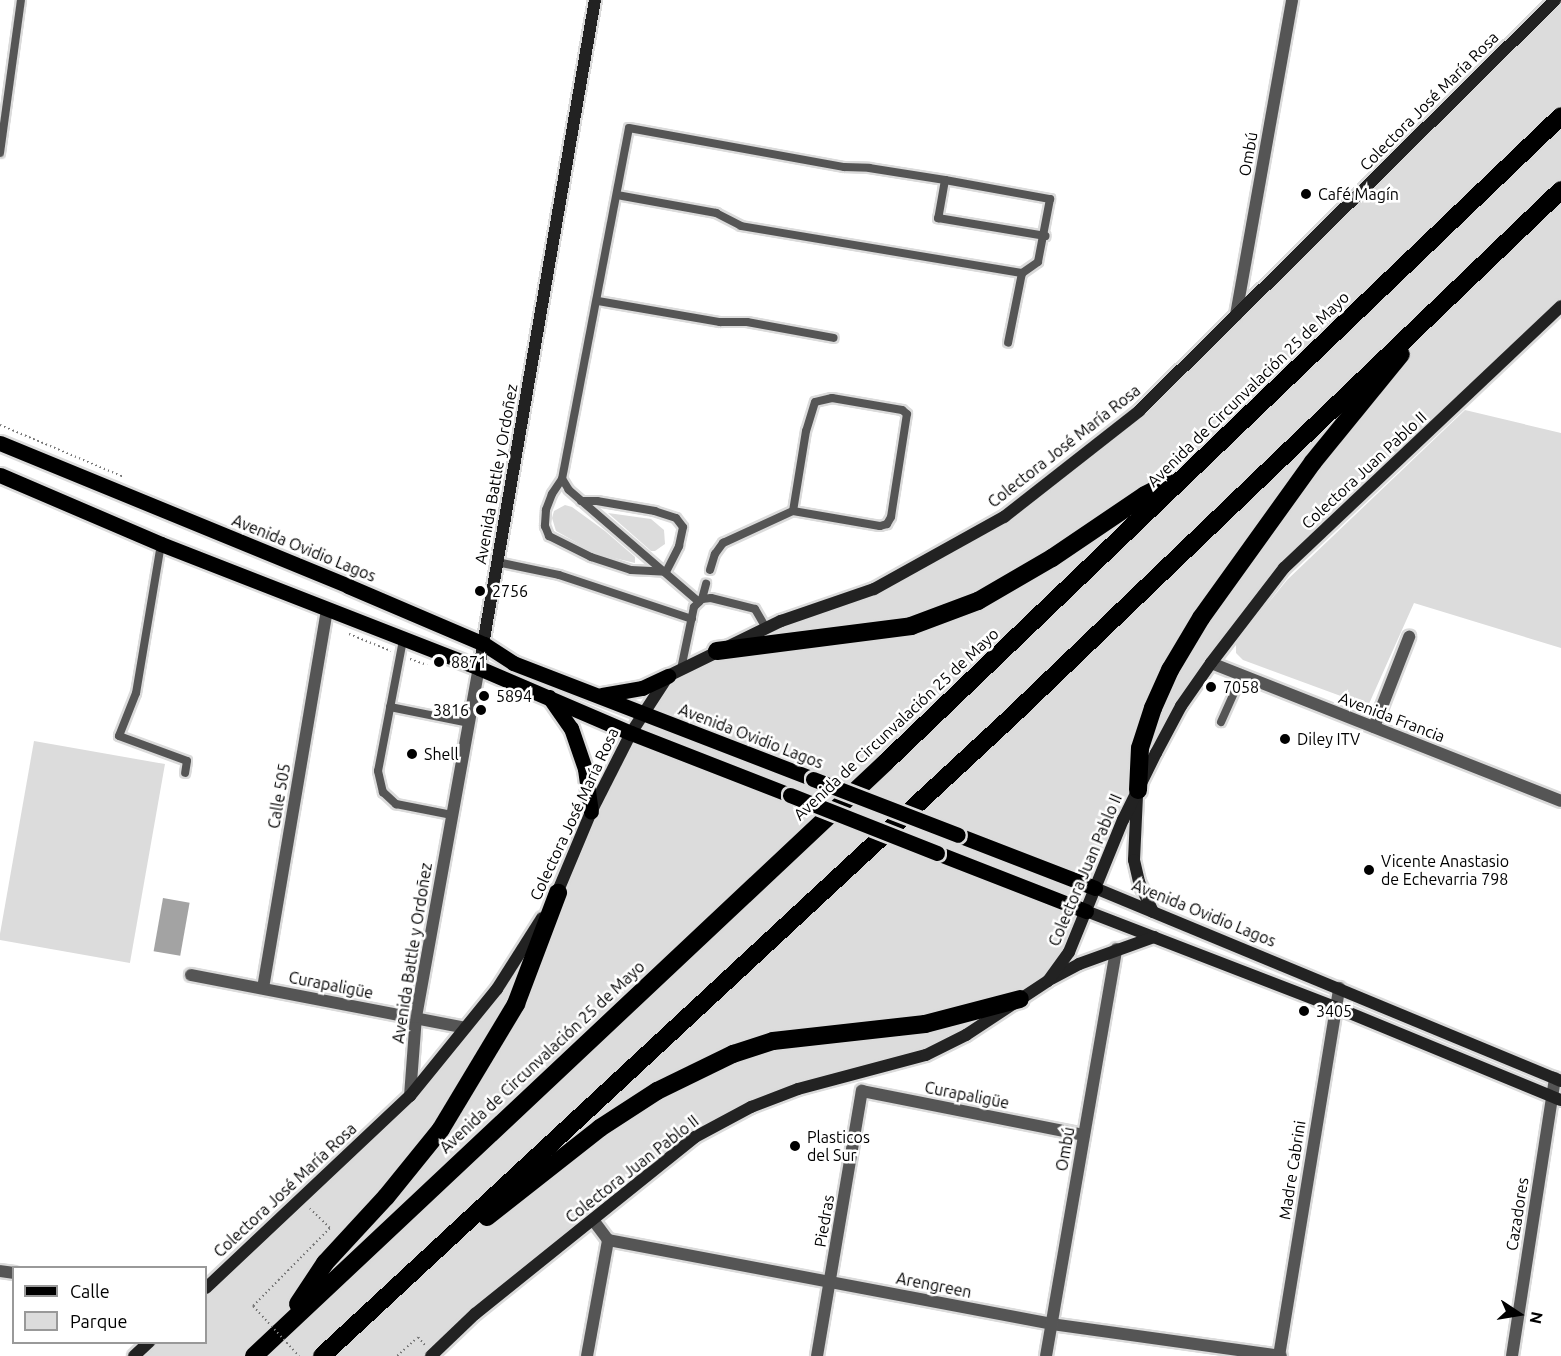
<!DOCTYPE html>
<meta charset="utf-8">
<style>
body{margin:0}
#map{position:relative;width:1561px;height:1356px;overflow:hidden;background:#fff;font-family:Ubuntu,sans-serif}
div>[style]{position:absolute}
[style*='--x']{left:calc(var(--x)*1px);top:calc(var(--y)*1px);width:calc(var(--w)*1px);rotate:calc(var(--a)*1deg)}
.green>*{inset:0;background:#dcdcdc;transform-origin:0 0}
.water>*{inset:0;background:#a3a3a3;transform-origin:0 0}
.path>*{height:2px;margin-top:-1px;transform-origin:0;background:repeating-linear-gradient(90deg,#777 0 1.5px,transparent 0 4.5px)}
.roads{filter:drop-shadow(2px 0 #dbdbdb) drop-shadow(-2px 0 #dbdbdb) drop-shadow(0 2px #dbdbdb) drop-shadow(0 -2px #dbdbdb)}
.lane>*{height:8px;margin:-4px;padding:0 4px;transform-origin:4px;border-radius:4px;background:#555}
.street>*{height:12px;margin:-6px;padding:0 6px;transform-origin:6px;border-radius:6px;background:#555}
.secondary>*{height:12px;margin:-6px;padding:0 6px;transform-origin:6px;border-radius:6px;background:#222}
.primary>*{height:15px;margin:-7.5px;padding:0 7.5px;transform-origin:7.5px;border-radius:7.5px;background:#000}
.highway>*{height:18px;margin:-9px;padding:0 9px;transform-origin:9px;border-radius:9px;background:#000}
.path-bridge>*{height:2px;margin-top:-1px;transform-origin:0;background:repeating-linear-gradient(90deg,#777 0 1.5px,transparent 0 4.5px)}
.bridges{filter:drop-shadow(2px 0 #dbdbdb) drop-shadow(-2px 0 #dbdbdb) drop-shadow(0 2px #dbdbdb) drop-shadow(0 -2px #dbdbdb)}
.primary-bridge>*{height:15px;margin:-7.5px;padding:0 7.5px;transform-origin:7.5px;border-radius:7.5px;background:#000}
.dots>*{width:16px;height:16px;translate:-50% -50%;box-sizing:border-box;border:3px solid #fff;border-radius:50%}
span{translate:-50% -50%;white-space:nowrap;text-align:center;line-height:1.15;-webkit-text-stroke:5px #fff;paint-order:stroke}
.street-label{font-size:16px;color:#000}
.poi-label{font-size:16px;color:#000}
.left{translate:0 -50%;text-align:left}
.right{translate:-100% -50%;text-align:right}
.legend{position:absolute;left:12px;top:1266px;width:195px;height:78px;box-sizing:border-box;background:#fff;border:2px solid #999;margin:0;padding:8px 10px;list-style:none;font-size:18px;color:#000}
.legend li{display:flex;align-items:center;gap:12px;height:30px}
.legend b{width:30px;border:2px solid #999}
.north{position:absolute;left:1489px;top:1284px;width:60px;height:60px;-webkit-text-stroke:4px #fff;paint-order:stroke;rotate:102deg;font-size:16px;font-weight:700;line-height:24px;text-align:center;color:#000}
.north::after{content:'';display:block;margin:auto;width:21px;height:27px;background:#000;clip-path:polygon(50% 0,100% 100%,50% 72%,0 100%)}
</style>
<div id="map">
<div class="green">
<i style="clip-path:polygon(1555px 0,1561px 0,1561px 306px,1284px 568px,1181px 706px,1048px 981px,926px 1055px,797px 1089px,695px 1137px,431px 1356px,134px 1356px,149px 1343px,206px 1342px,206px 1288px,410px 1096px,497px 989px,558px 893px,591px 812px,668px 676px,717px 651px,874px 589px,1004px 517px,1139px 411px)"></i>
<i style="clip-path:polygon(1465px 410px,1561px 433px,1561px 648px,1414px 603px,1368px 706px,1243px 660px,1236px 653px,1236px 642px,1287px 580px)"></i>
<i style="clip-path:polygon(565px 505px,572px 507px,605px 531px,635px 557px,635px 563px,597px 554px,556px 531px,552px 518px,554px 511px)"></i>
<i style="clip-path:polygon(608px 513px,651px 519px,664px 530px,665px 544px,655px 551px,651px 551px)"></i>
<i style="left:34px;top:741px;width:133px;height:202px;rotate:10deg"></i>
</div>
<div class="water">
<i style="left:163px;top:898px;width:27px;height:54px;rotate:10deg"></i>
</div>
<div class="path">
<i style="--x:0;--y:425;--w:134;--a:22.8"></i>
<i style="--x:349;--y:634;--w:45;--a:22"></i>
<i style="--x:410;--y:659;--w:18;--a:19"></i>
<i style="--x:253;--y:1306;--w:110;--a:-45.4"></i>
<i style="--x:330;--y:1228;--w:28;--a:-136"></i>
<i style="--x:397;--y:1356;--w:28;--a:-42"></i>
<i style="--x:418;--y:1337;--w:11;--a:49"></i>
</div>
<div class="roads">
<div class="lane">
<i style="--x:0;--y:153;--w:154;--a:-82.2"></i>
<i style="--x:945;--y:180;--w:39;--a:100"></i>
<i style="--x:938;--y:218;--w:109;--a:9.5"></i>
<i style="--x:617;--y:195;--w:101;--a:10.3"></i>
<i style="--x:716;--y:213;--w:28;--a:27"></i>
<i style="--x:741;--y:226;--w:285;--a:9.5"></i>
<i style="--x:598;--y:301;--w:124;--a:9.8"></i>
<i style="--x:720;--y:322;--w:27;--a:0"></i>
<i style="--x:747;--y:322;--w:88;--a:10.4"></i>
<i style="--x:562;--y:479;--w:18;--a:124"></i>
<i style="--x:552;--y:494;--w:17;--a:111"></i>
<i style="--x:546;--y:510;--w:16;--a:94"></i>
<i style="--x:545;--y:526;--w:11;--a:68"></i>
<i style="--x:549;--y:536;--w:47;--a:26.6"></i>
<i style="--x:591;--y:557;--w:42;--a:18"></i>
<i style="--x:631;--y:570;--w:35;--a:3"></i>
<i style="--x:666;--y:572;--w:29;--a:-63"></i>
<i style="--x:679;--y:546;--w:19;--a:-78"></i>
<i style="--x:683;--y:527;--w:11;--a:-128"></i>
<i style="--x:676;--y:518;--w:22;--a:-162"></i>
<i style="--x:655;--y:511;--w:59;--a:-170.2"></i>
<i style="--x:597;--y:501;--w:16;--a:180"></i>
<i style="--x:161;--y:544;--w:151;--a:99.5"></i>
<i style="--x:136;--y:693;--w:46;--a:111.6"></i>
<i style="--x:119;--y:736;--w:72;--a:20.2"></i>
<i style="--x:187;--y:761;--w:12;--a:99"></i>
<i style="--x:497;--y:562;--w:63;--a:11.8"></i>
<i style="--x:559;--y:575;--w:140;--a:18.3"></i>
<i style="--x:710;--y:570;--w:17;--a:-73"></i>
<i style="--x:715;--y:554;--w:14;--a:-54"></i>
<i style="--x:723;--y:543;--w:77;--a:-24.6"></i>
<i style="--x:793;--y:511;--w:88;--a:9.8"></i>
<i style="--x:880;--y:526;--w:7;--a:-16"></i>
<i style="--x:887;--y:524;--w:8;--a:-60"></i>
<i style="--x:891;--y:517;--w:104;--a:-81.2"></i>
<i style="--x:907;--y:414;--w:6;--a:-141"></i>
<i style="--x:902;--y:410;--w:71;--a:-170.3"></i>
<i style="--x:832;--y:398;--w:17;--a:167"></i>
<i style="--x:815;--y:402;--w:30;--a:107"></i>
<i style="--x:806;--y:431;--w:81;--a:99.2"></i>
<i style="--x:702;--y:599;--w:9;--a:-6"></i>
<i style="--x:711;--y:598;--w:45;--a:14"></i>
<i style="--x:755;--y:609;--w:22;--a:60"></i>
<i style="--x:699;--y:602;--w:172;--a:-139.3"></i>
<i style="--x:569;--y:490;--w:13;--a:-122"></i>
<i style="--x:562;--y:479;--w:357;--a:-79.2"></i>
<i style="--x:629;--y:128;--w:219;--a:10.3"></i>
<i style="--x:844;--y:167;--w:25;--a:2"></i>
<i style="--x:869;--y:168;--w:77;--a:9"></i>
<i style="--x:945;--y:180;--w:107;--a:10.3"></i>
<i style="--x:1050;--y:199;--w:64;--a:100.8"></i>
<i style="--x:1038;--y:262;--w:19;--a:145"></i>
<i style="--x:1022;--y:273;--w:71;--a:101.3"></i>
<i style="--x:403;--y:640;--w:133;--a:100.8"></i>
<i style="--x:378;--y:771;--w:22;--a:77"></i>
<i style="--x:383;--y:792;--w:18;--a:43"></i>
<i style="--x:396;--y:804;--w:57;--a:11.1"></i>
<i style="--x:681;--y:669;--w:63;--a:-78.2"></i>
<i style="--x:694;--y:607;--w:11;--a:-45"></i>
<i style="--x:702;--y:599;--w:16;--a:-75"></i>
<i style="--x:390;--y:707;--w:81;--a:11.4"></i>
<i style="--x:1221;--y:722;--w:51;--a:-65.9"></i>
</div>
<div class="street">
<i style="--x:1236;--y:315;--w:320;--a:-79.9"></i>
<i style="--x:1211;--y:663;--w:376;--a:21.5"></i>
<i style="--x:1374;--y:727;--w:97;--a:-68.7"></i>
<i style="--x:191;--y:975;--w:279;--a:10.9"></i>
<i style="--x:263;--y:988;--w:383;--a:-80.4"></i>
<i style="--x:862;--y:1091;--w:226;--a:11.2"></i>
<i style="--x:410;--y:1096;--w:79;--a:-85.7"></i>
<i style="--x:416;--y:1017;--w:355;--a:-79.8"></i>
<i style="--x:593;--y:1220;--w:25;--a:53"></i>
<i style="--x:608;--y:1240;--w:451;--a:10.7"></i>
<i style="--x:1051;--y:1324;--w:232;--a:7.9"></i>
<i style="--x:0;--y:1271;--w:14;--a:8"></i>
<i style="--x:587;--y:1356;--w:118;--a:-79.7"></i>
<i style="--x:817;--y:1356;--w:269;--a:-80.4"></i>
<i style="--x:1046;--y:1356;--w:413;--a:-80.2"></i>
<i style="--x:1279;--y:1356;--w:373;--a:-80.7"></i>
<i style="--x:1512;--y:1356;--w:281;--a:-81.2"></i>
</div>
<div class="secondary">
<i style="--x:479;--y:668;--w:678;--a:-80.15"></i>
<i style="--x:1137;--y:796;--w:64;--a:92.7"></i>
<i style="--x:1134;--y:860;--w:23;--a:77"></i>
<i style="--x:1139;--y:882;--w:33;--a:65"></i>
<i style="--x:1095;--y:888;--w:504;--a:22.5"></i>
<i style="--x:555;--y:898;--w:93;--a:-67.3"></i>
<i style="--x:591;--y:812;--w:89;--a:-63.1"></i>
<i style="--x:631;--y:733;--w:68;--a:-57"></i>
<i style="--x:668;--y:676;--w:126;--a:-26"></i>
<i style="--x:781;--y:621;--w:98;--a:-19"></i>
<i style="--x:874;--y:589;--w:149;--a:-29"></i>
<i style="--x:1004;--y:517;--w:172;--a:-38.1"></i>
<i style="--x:1139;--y:411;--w:585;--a:-44.65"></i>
<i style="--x:1086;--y:911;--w:267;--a:21.1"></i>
<i style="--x:1335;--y:1007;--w:244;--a:22.4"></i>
<i style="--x:1051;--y:979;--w:32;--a:-28"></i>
<i style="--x:1079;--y:964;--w:80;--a:-19.8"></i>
<i style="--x:206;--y:1288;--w:280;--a:-43.3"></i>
<i style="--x:410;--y:1096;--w:138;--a:-50.9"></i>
<i style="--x:497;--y:989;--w:84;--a:-57.6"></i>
<i style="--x:134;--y:1356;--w:21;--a:-43"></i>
<i style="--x:431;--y:1356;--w:61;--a:-43.7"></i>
<i style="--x:475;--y:1314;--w:282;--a:-38.8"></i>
<i style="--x:695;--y:1137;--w:64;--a:-28.2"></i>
<i style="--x:751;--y:1107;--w:50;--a:-21"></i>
<i style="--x:798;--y:1089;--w:132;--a:-14.9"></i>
<i style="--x:926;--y:1055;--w:45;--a:-26.6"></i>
<i style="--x:966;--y:1035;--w:98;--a:-33.4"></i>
<i style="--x:1048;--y:981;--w:36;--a:-54"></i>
<i style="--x:1069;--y:952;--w:143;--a:-67.8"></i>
<i style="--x:1123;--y:820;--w:75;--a:-63.8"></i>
<i style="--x:1156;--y:753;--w:53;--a:-62"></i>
<i style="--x:1181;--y:706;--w:52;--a:-55.1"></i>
<i style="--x:1211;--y:663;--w:120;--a:-52.5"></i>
<i style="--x:1284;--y:568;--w:381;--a:-43.4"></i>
</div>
<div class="primary">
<i style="--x:0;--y:443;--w:376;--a:22.3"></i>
<i style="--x:348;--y:586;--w:148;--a:23.1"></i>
<i style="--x:484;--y:644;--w:35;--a:33"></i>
<i style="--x:513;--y:663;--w:322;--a:21.1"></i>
<i style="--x:0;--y:475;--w:175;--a:23.2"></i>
<i style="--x:161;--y:544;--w:341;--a:21.3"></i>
<i style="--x:479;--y:668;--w:165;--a:23.2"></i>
<i style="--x:631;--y:733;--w:171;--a:21.3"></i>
<i style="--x:602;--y:695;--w:41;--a:-9.9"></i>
<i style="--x:642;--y:688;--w:29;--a:-25"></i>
<i style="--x:549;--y:697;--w:38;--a:55"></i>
<i style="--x:571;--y:728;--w:43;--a:71.1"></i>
<i style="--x:585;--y:769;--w:43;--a:82.1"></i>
<i style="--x:958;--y:835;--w:147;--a:21.1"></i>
<i style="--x:937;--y:853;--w:160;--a:21.3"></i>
</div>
<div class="highway">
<i style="--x:717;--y:651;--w:196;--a:-7.3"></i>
<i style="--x:911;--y:626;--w:72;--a:-20.5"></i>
<i style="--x:978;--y:601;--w:86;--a:-30.2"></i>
<i style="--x:1052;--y:558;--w:112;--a:-34.1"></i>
<i style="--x:1145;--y:495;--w:27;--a:-27"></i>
<i style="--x:1138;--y:790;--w:42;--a:-87.3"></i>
<i style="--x:1140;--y:748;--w:42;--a:-72"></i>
<i style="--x:1153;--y:708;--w:42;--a:-65.9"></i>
<i style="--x:1170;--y:670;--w:61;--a:-59.2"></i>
<i style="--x:1201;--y:618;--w:192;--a:-54.3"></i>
<i style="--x:1313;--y:462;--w:139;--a:-50.8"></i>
<i style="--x:487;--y:1217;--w:144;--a:-38.2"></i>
<i style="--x:600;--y:1128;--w:68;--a:-33"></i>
<i style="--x:657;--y:1091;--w:85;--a:-26"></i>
<i style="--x:733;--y:1054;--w:42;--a:-18"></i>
<i style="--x:773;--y:1041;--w:153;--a:-6.4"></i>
<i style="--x:925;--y:1024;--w:98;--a:-14.7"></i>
<i style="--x:298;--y:1304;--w:49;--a:-56.6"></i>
<i style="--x:325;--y:1263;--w:90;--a:-47.3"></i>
<i style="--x:386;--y:1197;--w:87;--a:-51"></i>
<i style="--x:441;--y:1129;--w:146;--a:-59"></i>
<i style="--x:516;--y:1004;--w:119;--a:-69.3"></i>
<i style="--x:254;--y:1356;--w:867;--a:-43.22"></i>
<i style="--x:886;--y:762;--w:934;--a:-43.74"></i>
<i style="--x:322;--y:1356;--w:938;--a:-42.84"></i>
<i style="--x:1010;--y:718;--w:763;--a:-43.78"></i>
</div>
</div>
<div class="path-bridge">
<i style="--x:253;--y:1306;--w:68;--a:47.4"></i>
</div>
<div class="bridges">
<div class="primary-bridge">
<i style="--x:813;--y:779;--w:155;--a:21.1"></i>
<i style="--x:790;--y:795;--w:158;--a:21.5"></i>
</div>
</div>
<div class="dots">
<i style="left:1306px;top:194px;background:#000"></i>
<i style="left:480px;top:591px;background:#000"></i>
<i style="left:439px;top:662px;background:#000"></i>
<i style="left:1211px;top:687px;background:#000"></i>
<i style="left:484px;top:696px;background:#000"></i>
<i style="left:481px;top:710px;background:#000"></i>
<i style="left:1285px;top:739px;background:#000"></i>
<i style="left:412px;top:754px;background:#000"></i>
<i style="left:1369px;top:870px;background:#000"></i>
<i style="left:1304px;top:1011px;background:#000"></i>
<i style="left:795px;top:1146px;background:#000"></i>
</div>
<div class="street-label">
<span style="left:1429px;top:101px;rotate:-45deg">Colectora José María Rosa</span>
<span style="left:1248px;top:154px;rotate:-80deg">Ombú</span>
<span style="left:1248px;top:389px;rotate:-44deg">Avenida de Circunvalación 25 de Mayo</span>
<span style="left:1064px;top:446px;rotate:-38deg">Colectora José María Rosa</span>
<span style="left:1364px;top:470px;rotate:-43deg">Colectora Juan Pablo II</span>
<span style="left:496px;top:474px;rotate:-80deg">Avenida Battle y Ordoñez</span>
<span style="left:304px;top:548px;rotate:22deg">Avenida Ovidio Lagos</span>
<span style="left:1392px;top:717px;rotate:21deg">Avenida Francia</span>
<span style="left:896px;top:724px;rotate:-43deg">Avenida de Circunvalación 25 de Mayo</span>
<span style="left:751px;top:736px;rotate:21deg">Avenida Ovidio Lagos</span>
<span style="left:279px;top:796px;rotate:-80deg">Calle 505</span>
<span style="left:574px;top:814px;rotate:-65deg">Colectora José María Rosa</span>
<span style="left:1085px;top:870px;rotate:-67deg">Colectora Juan Pablo II</span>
<span style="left:1204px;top:913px;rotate:22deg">Avenida Ovidio Lagos</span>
<span style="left:412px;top:953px;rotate:-81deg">Avenida Battle y Ordoñez</span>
<span style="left:331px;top:985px;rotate:11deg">Curapaligüe</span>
<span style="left:542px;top:1057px;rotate:-43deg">Avenida de Circunvalación 25 de Mayo</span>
<span style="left:967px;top:1095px;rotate:11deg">Curapaligüe</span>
<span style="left:1065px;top:1149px;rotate:-80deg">Ombú</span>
<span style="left:632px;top:1169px;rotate:-38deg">Colectora Juan Pablo II</span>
<span style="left:1292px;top:1170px;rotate:-81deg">Madre Cabrini</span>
<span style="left:285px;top:1190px;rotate:-43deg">Colectora José María Rosa</span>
<span style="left:1517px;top:1214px;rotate:-81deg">Cazadores</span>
<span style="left:824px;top:1221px;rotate:-80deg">Piedras</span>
<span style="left:934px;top:1285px;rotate:11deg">Arengreen</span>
</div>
<div class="poi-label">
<span class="left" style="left:1318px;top:194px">Café Magín</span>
<span class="left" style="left:492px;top:591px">2756</span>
<span class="left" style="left:451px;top:662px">8871</span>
<span class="left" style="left:1223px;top:687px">7058</span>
<span class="left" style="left:496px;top:696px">5894</span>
<span class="right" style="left:469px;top:710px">3816</span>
<span class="left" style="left:1297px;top:739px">Diley ITV</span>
<span class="left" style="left:424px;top:754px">Shell</span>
<span class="left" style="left:1381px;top:870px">Vicente Anastasio<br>de Echevarria 798</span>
<span class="left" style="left:1316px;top:1011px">3405</span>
<span class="left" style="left:807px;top:1146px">Plasticos<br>del Sur</span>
</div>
<ul class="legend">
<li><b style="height:8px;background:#000"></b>Calle</li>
<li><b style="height:16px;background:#dcdcdc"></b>Parque</li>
</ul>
<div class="north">N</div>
</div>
